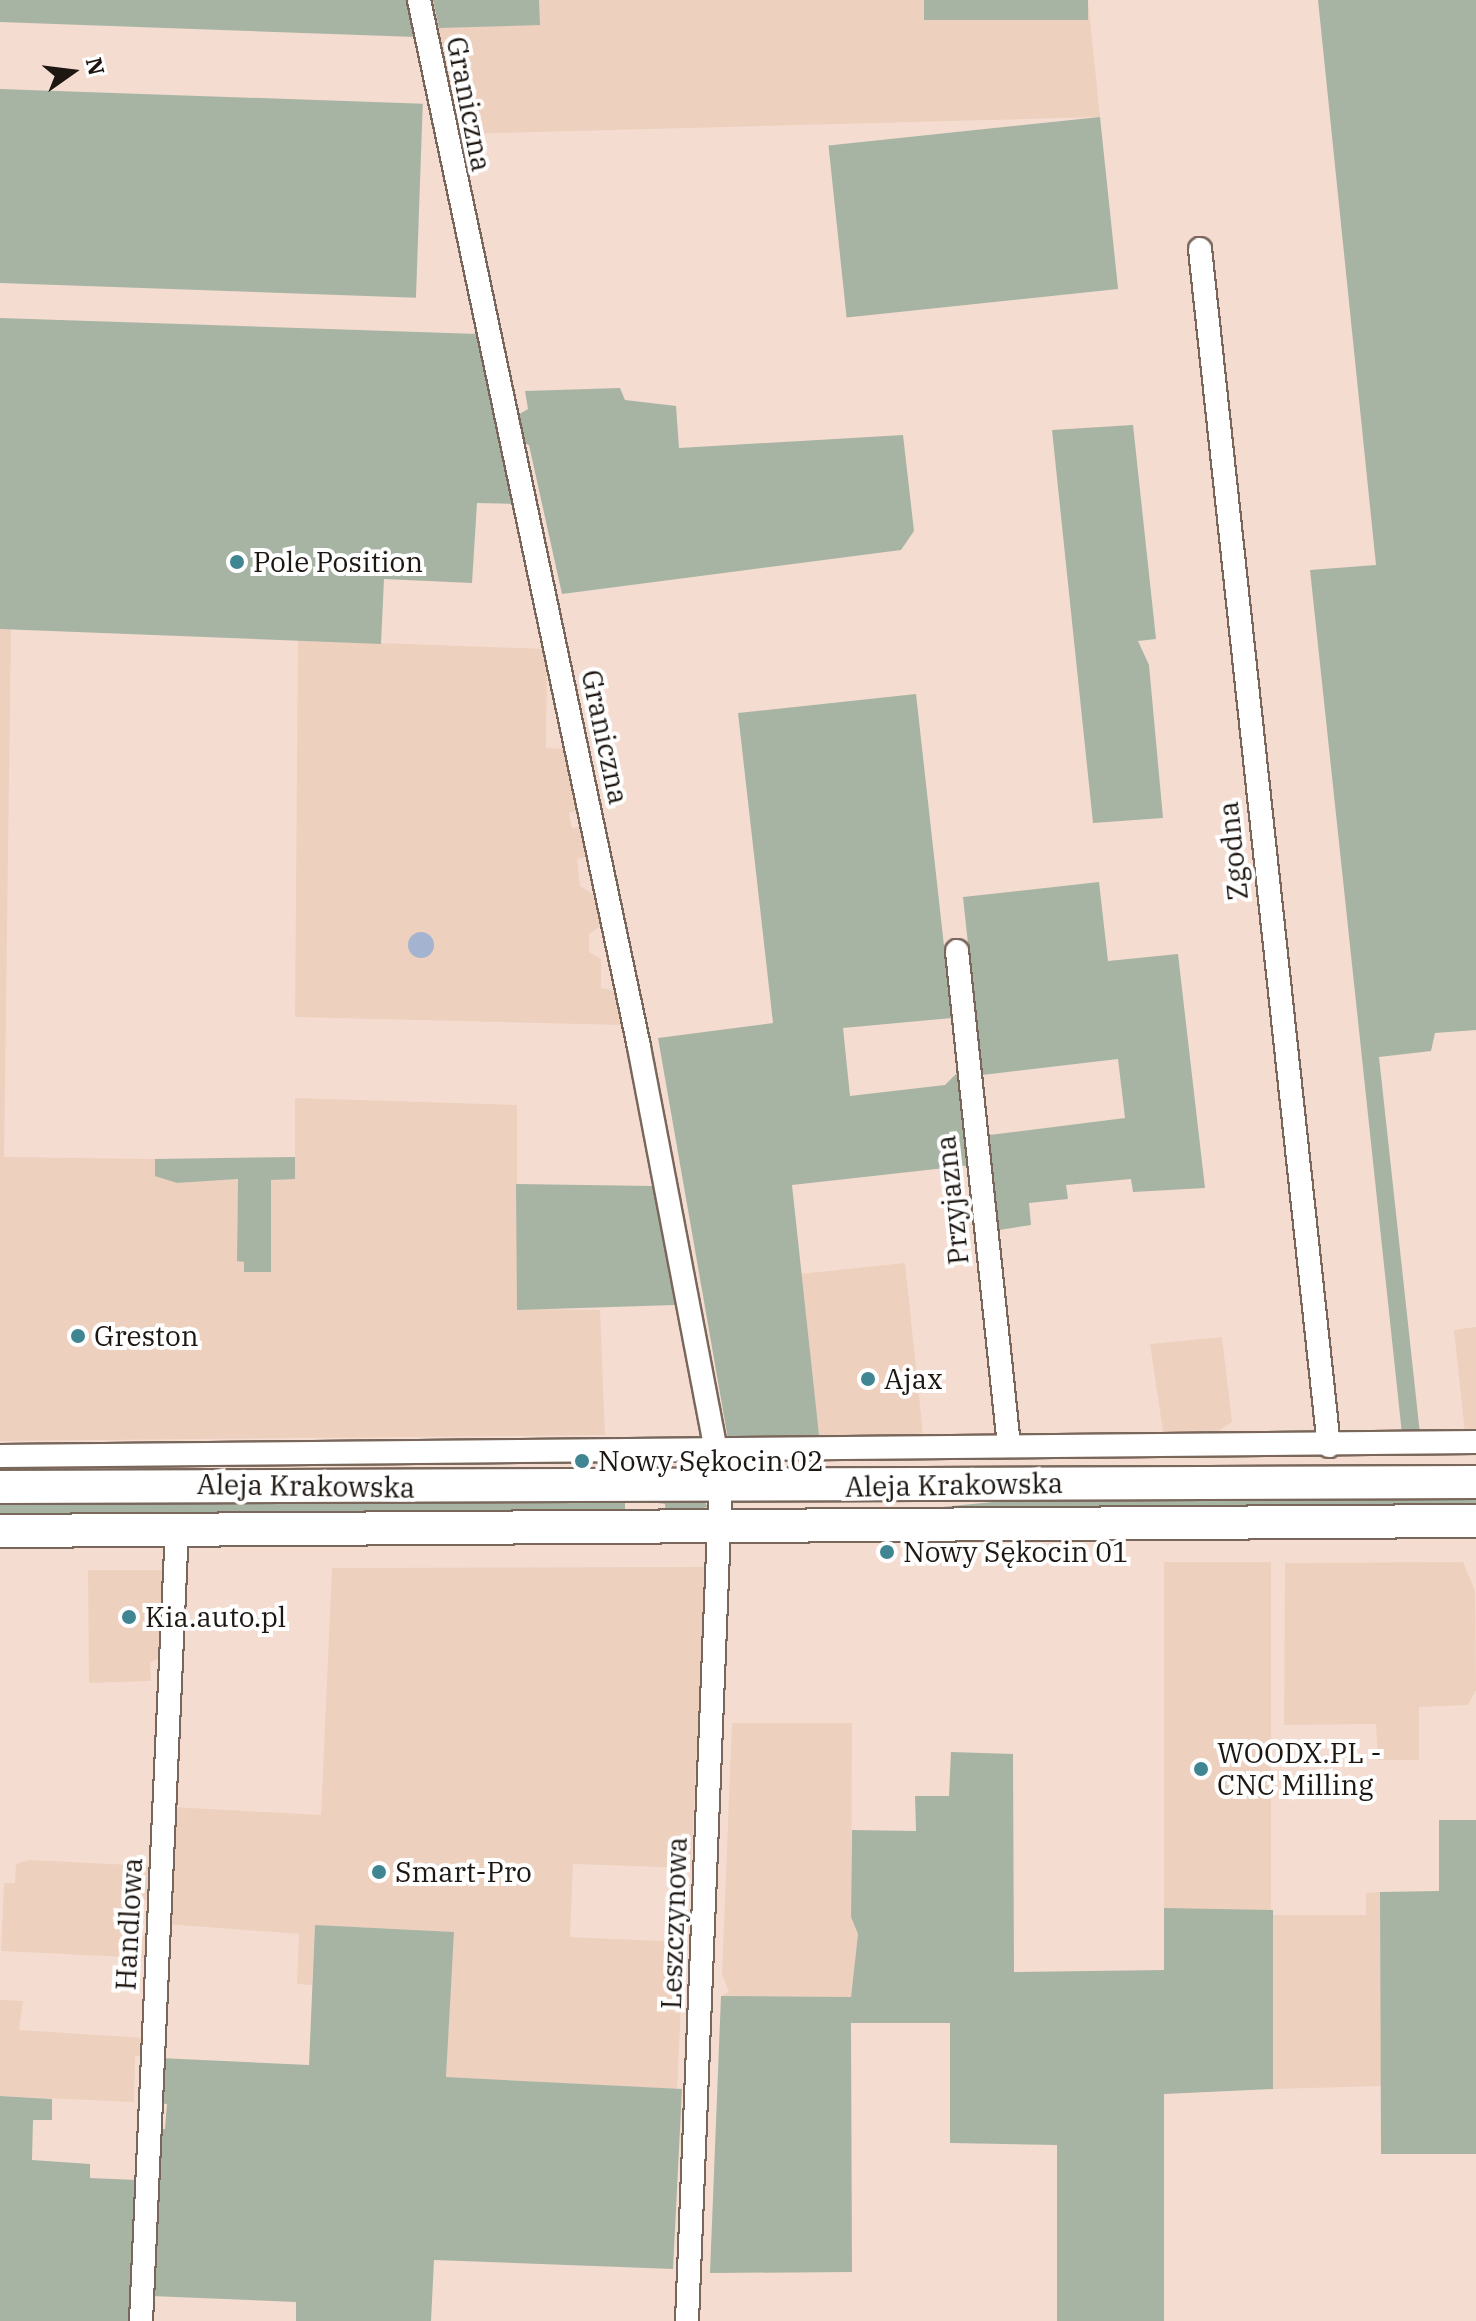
<!DOCTYPE html>
<meta charset="utf-8">
<style>
body{margin:0}
#map{position:relative;width:1476px;height:2321px;overflow:hidden;background:#f4ddd0;font-family:"IBM Plex Serif",serif}
div>[style]{position:absolute}
[style*='--x']{left:calc(var(--x)*1px);top:calc(var(--y)*1px);width:calc(var(--w)*1px);rotate:calc(var(--a)*1deg)}
.built>*{inset:0;background:#eed0be;transform-origin:0 0}
.green>*{inset:0;background:#a7b4a4;transform-origin:0 0}
.water>*{inset:0;background:#a4b3cf}
.round{border-radius:50%}
.roads{filter:drop-shadow(2px 0 #7a675b) drop-shadow(-2px 0 #7a675b) drop-shadow(0 2px #7a675b) drop-shadow(0 -2px #7a675b)}
.minor>*{height:22px;margin:-11px;padding:0 11px;transform-origin:11px;border-radius:11px;background:#fff}
.secondary>*{height:32px;margin:-16px;padding:0 16px;transform-origin:16px;border-radius:16px;background:#fff}
.dots>*{width:22px;height:22px;translate:-50% -50%;box-sizing:border-box;border:4px solid #fff;border-radius:50%}
span{translate:-50% -50%;white-space:nowrap;text-align:center;line-height:1.15;-webkit-text-stroke:8px #fff;paint-order:stroke}
.street-label{font-size:28px;color:#1d1611}
.poi-label{font-size:28px;color:#1d1611}
.left{translate:0 -50%;text-align:left}
.north{position:absolute;left:32px;top:32px;width:80px;height:80px;-webkit-text-stroke:6px #fff;paint-order:stroke;rotate:76deg;font-size:22px;font-weight:700;line-height:32px;text-align:center;color:#1d1611}
.north::after{content:'';display:block;margin:auto;width:28px;height:36px;background:#1d1611;clip-path:polygon(50% 0,100% 100%,50% 72%,0 100%)}
</style>
<div id="map">
<div class="built">
<i style="clip-path:polygon(433px 0,1088px 0,1100px 117px,460px 134px)"></i>
<i style="clip-path:polygon(0 629px,11px 629px,4px 1157px,155px 1159px,155px 1175px,177px 1183px,238px 1179px,237px 1261px,244px 1261px,244px 1272px,270px 1272px,271px 1179px,295px 1179px,295px 1098px,517px 1105px,517px 1309px,600px 1310px,605px 1435px,0 1441px)"></i>
<i style="clip-path:polygon(298px 640px,547px 649px,546px 748px,569px 749px,582px 810px,569px 813px,572px 828px,585px 826px,591px 856px,577px 859px,580px 886px,599px 898px,604px 924px,589px 934px,589px 952px,601px 959px,601px 988px,617px 991px,624px 1025px,295px 1017px)"></i>
<i style="left:905px;top:1263px;width:171px;height:104px;rotate:84deg"></i>
<i style="clip-path:polygon(1476px 1327px,1476px 1434px,1465px 1434px,1454px 1330px)"></i>
<i style="clip-path:polygon(1222px 1337px,1232px 1422px,1213px 1435px,1163px 1432px,1150px 1344px)"></i>
<i style="left:1271px;top:1562px;width:348px;height:107px;rotate:90deg"></i>
<i style="clip-path:polygon(1463px 1562px,1475px 1591px,1476px 1690px,1468px 1705px,1419px 1707px,1419px 1760px,1378px 1760px,1376px 1724px,1284px 1725px,1285px 1563px)"></i>
<i style="clip-path:polygon(706px 1567px,691px 1868px,573px 1864px,570px 1937px,684px 1942px,677px 2089px,446px 2077px,453px 1932px,315px 1925px,312px 1985px,297px 1984px,299px 1934px,166px 1924px,171px 1807px,321px 1815px,332px 1568px)"></i>
<i style="clip-path:polygon(88px 1570px,169px 1570px,165px 1655px,150px 1663px,151px 1681px,89px 1683px)"></i>
<i style="clip-path:polygon(732px 1723px,852px 1723px,851px 1917px,858px 1933px,851px 1997px,721px 1996px,729px 1992px,722px 1974px)"></i>
<i style="clip-path:polygon(29px 1860px,153px 1866px,152px 1897px,139px 1903px,137px 1932px,149px 1939px,149px 1958px,1px 1951px,4px 1883px,15px 1883px,16px 1864px)"></i>
<i style="clip-path:polygon(1380px 1892px,1381px 2086px,1273px 2089px,1273px 1915px,1366px 1915px,1366px 1893px)"></i>
<i style="clip-path:polygon(0 2000px,23px 2001px,19px 2030px,145px 2038px,145px 2056px,135px 2056px,134px 2102px,0 2096px)"></i>
</div>
<div class="green">
<i style="clip-path:polygon(0 0,409px 0,416px 37px,0 22px)"></i>
<i style="clip-path:polygon(433px 0,539px 0,540px 25px,439px 28px)"></i>
<i style="left:924px;top:0;width:164px;height:20px"></i>
<i style="clip-path:polygon(1318px 0,1476px 0,1476px 1030px,1435px 1033px,1431px 1051px,1379px 1057px,1420px 1434px,1402px 1434px,1310px 570px,1376px 565px)"></i>
<i style="left:0;top:89px;width:423px;height:194px;rotate:2deg"></i>
<i style="left:1100px;top:117px;width:173px;height:273px;rotate:84deg"></i>
<i style="clip-path:polygon(0 318px,478px 334px,516px 504px,477px 503px,472px 583px,384px 579px,381px 644px,0 629px)"></i>
<i style="clip-path:polygon(620px 388px,625px 400px,676px 406px,679px 448px,903px 435px,914px 531px,901px 550px,562px 594px,529px 445px,517px 440px,513px 418px,528px 409px,525px 391px)"></i>
<i style="clip-path:polygon(1133px 425px,1156px 639px,1138px 641px,1149px 665px,1163px 818px,1093px 823px,1052px 430px)"></i>
<i style="clip-path:polygon(916px 694px,952px 1018px,843px 1028px,850px 1096px,945px 1085px,962px 1068px,972px 1165px,792px 1185px,819px 1435px,728px 1439px,658px 1038px,773px 1023px,738px 713px)"></i>
<i style="clip-path:polygon(1099px 882px,1108px 961px,1178px 954px,1205px 1188px,1133px 1192px,1131px 1179px,1066px 1185px,1068px 1199px,1029px 1203px,1031px 1225px,999px 1230px,989px 1135px,1125px 1118px,1118px 1059px,982px 1075px,963px 897px)"></i>
<i style="clip-path:polygon(295px 1157px,295px 1179px,271px 1180px,271px 1272px,244px 1272px,244px 1262px,237px 1261px,238px 1179px,177px 1183px,155px 1176px,155px 1159px)"></i>
<i style="clip-path:polygon(516px 1184px,654px 1186px,675px 1305px,517px 1310px)"></i>
<i style="clip-path:polygon(1476px 1496px,1476px 1510px,921px 1509px,1014px 1500px)"></i>
<i style="clip-path:polygon(625px 1500px,625px 1509px,653px 1510px,653px 1516px,0 1520px,0 1503px)"></i>
<i style="clip-path:polygon(637px 1500px,703px 1500px,708px 1507px,666px 1515px,665px 1504px)"></i>
<i style="clip-path:polygon(951px 1752px,1013px 1754px,1014px 1972px,1164px 1970px,1164px 1908px,1273px 1910px,1273px 2089px,1164px 2094px,1164px 2321px,1057px 2321px,1057px 2145px,950px 2143px,950px 2023px,851px 2023px,852px 2272px,710px 2273px,721px 1996px,851px 1997px,858px 1934px,851px 1917px,852px 1830px,916px 1831px,915px 1796px,949px 1796px)"></i>
<i style="clip-path:polygon(1439px 1820px,1476px 1820px,1476px 2154px,1381px 2154px,1380px 1892px,1439px 1891px)"></i>
<i style="clip-path:polygon(315px 1925px,454px 1932px,446px 2077px,682px 2089px,673px 2269px,434px 2260px,431px 2321px,296px 2321px,296px 2302px,151px 2296px,157px 2129px,165px 2129px,167px 2104px,158px 2103px,159px 2058px,309px 2065px)"></i>
<i style="clip-path:polygon(0 2096px,52px 2099px,52px 2120px,33px 2120px,32px 2160px,90px 2164px,90px 2178px,137px 2180px,131px 2321px,0 2321px)"></i>
</div>
<div class="water">
<i class="round" style="left:408px;top:932px;width:26px;height:26px"></i>
</div>
<div class="roads">
<div class="minor">
<i style="--x:419;--y:0;--w:1070;--a:78.13"></i>
<i style="--x:639;--y:1047;--w:439;--a:79.2"></i>
<i style="--x:721;--y:1478;--w:844;--a:92.31"></i>
<i style="--x:1200;--y:249;--w:1204;--a:83.85"></i>
<i style="--x:957;--y:951;--w:496;--a:84"></i>
<i style="--x:0;--y:1456;--w:1476;--a:-0.54"></i>
<i style="--x:141;--y:2321;--w:793;--a:-87.4"></i>
</div>
<div class="secondary">
<i style="--x:0;--y:1487;--w:1476;--a:-0.19"></i>
<i style="--x:0;--y:1531;--w:1476;--a:-0.39"></i>
</div>
</div>
<div class="dots">
<i style="left:237px;top:562px;background:#408592"></i>
<i style="left:78px;top:1336px;background:#408592"></i>
<i style="left:868px;top:1379px;background:#408592"></i>
<i style="left:582px;top:1461px;background:#408592"></i>
<i style="left:887px;top:1552px;background:#408592"></i>
<i style="left:129px;top:1617px;background:#408592"></i>
<i style="left:1201px;top:1769px;background:#408592"></i>
<i style="left:379px;top:1872px;background:#408592"></i>
</div>
<div class="street-label">
<span style="left:469px;top:104px;rotate:79deg">Graniczna</span>
<span style="left:605px;top:737px;rotate:78deg">Graniczna</span>
<span style="left:1233px;top:851px;rotate:-96deg">Zgodna</span>
<span style="left:952px;top:1200px;rotate:-96deg">Przyjazna</span>
<span style="left:954px;top:1485px;rotate:-1deg">Aleja Krakowska</span>
<span style="left:306px;top:1486px;rotate:1deg">Aleja Krakowska</span>
<span style="left:674px;top:1923px;rotate:-88deg">Leszczynowa</span>
<span style="left:129px;top:1924px;rotate:-87deg">Handlowa</span>
</div>
<div class="poi-label">
<span class="left" style="left:253px;top:562px">Pole Position</span>
<span class="left" style="left:94px;top:1336px">Greston</span>
<span class="left" style="left:884px;top:1379px">Ajax</span>
<span class="left" style="left:598px;top:1461px">Nowy Sękocin 02</span>
<span class="left" style="left:903px;top:1552px">Nowy Sękocin 01</span>
<span class="left" style="left:145px;top:1617px">Kia.auto.pl</span>
<span class="left" style="left:1217px;top:1769px">WOODX.PL -<br>CNC Milling</span>
<span class="left" style="left:395px;top:1872px">Smart-Pro</span>
</div>
<div class="north">N</div>
</div>
